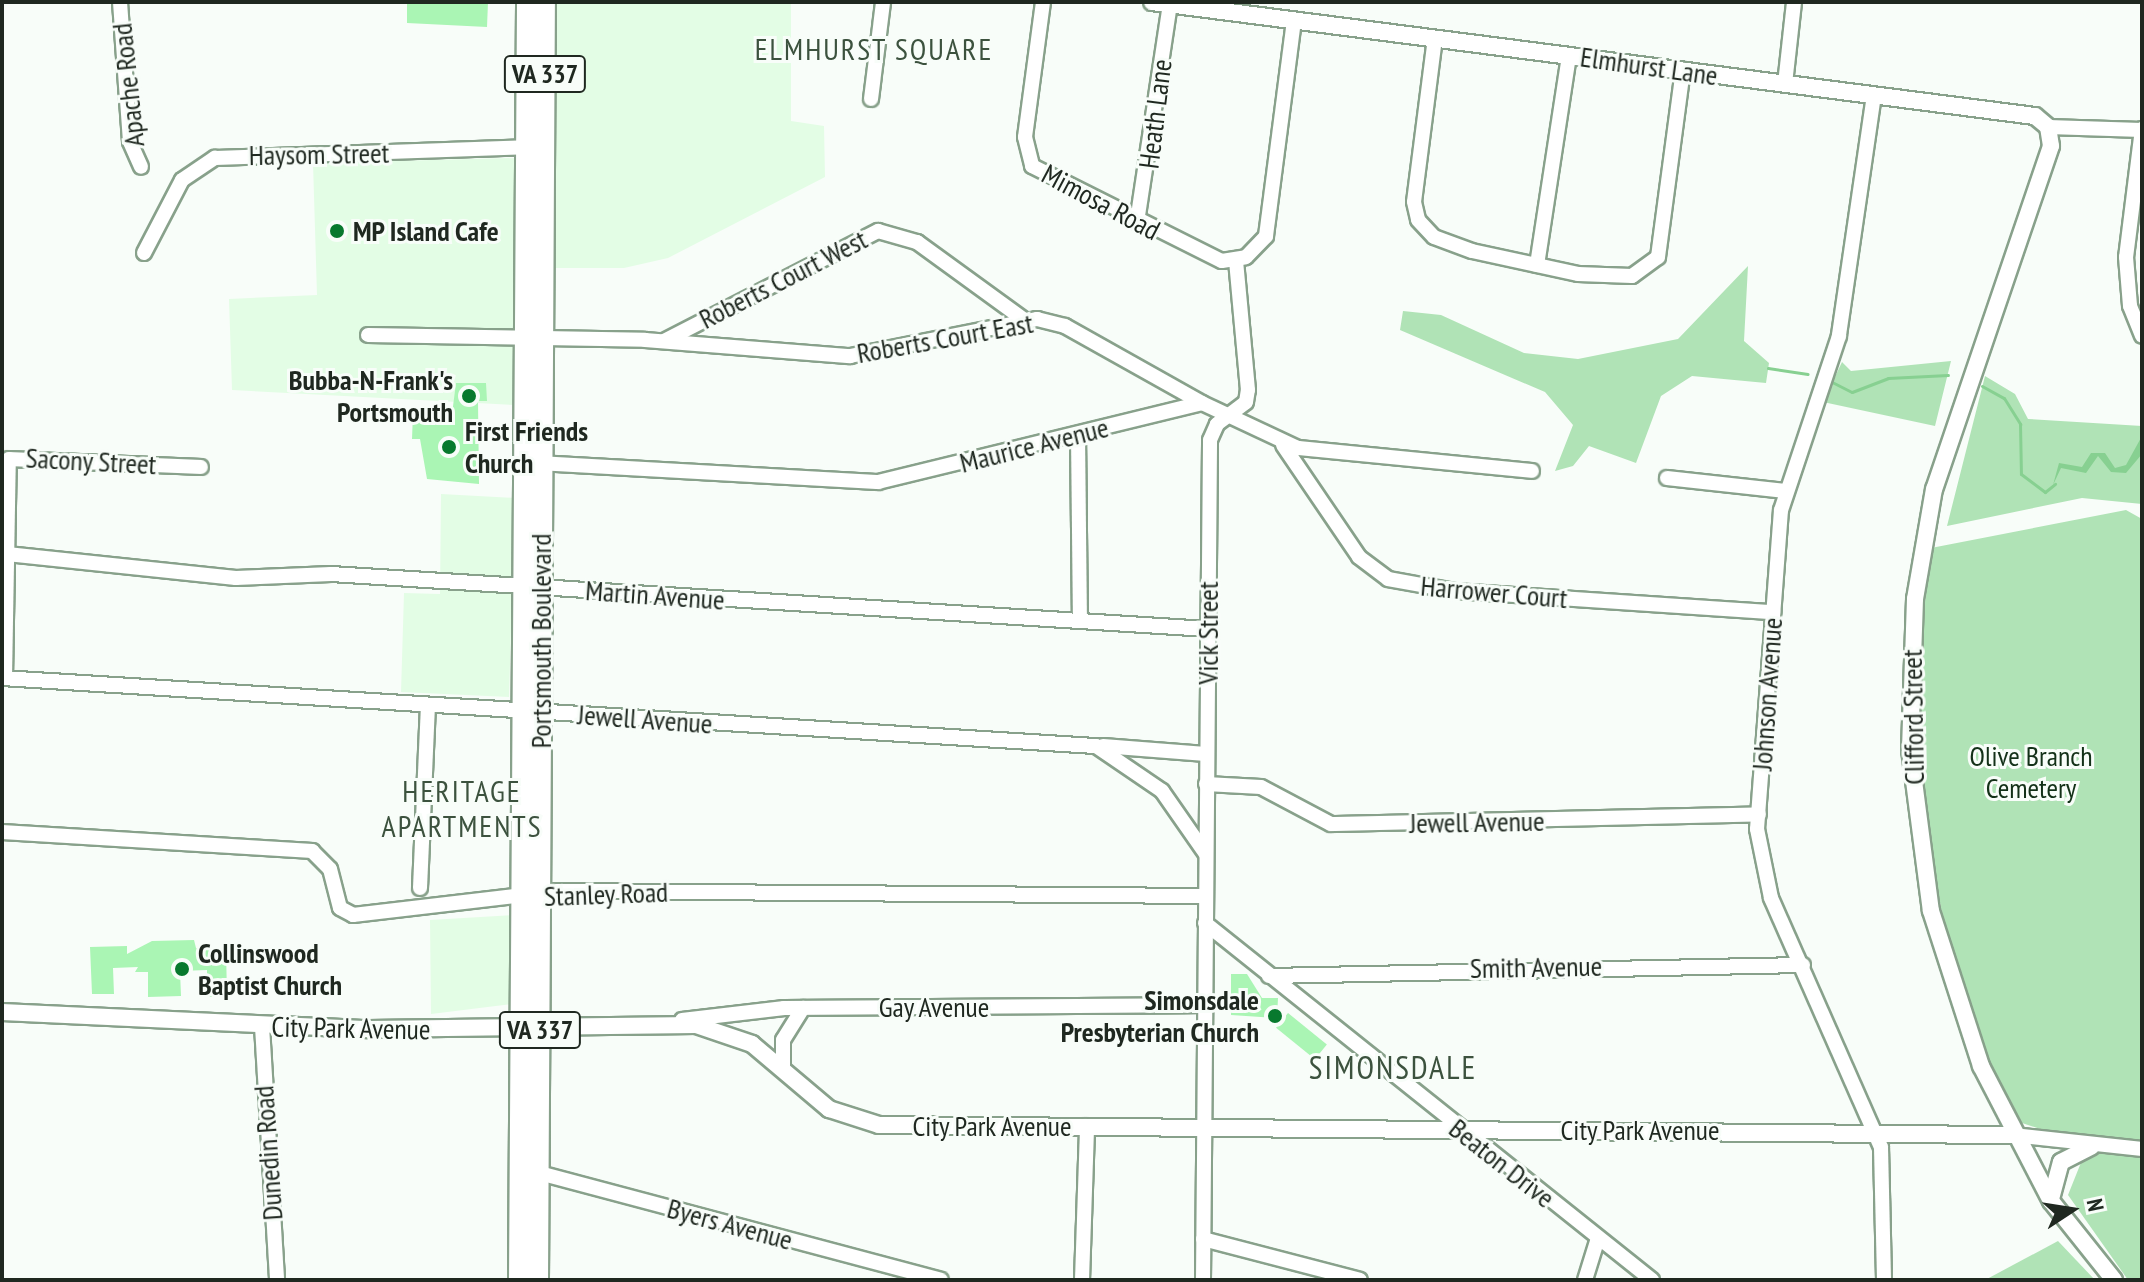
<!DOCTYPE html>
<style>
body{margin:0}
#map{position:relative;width:2144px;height:1282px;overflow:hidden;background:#f8fdf9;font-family:"PT Sans Narrow",sans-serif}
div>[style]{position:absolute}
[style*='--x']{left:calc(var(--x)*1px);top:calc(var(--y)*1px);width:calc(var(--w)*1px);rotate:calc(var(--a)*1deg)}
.built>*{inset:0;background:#e3fde5}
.green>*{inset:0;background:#b0e3b6}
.forest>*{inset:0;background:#87d091}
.stream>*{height:3px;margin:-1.5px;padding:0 1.5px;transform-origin:1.5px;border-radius:1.5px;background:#87d091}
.building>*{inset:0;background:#aaf5b4;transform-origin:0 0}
.roads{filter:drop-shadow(2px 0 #88a18b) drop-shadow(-2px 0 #88a18b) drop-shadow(0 2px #88a18b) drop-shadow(0 -2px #88a18b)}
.minor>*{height:14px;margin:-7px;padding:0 7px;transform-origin:7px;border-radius:7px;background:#fff}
.tertiary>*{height:16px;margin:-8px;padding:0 8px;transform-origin:8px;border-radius:8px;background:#fff}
.primary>*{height:20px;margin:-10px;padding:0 10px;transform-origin:10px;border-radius:10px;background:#fff}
.dots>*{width:22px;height:22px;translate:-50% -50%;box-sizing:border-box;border:4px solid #f8fdf9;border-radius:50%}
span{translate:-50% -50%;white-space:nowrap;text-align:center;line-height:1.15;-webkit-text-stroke:6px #f8fdf9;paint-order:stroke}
.shield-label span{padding:2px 6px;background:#f8fdf9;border:2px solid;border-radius:6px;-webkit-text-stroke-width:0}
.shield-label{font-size:26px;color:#1f2820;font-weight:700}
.street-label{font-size:28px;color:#1f2820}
.poi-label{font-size:28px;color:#1f2820;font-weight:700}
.left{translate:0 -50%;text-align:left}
.right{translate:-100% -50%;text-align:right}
.park-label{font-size:28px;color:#133118}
.neighbourhood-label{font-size:30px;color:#3c523e;letter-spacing:2px}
.quarter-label{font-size:32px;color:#3c523e;letter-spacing:2px}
.frame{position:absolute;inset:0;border:4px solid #1f2820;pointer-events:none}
.north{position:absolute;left:2032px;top:1170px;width:80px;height:80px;-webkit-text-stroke:6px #f8fdf9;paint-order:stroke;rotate:78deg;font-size:22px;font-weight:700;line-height:32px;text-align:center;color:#1f2820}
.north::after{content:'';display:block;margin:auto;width:28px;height:36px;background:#1f2820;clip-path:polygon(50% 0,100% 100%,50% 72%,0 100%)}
</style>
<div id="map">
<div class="built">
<i style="clip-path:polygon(557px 2px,791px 2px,791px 121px,824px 126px,825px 177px,668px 258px,624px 268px,555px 268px)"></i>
<i style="clip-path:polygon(515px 158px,514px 405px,232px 390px,229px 299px,317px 295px,313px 163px)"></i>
<i style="clip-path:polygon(441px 494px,515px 498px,509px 697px,401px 692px,404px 593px,440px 594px)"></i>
<i style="clip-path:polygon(513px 915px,512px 1004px,431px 1014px,430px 920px)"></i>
</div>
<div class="green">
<i style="clip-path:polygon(1748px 266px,1744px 341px,1769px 363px,1766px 383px,1692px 376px,1661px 396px,1636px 463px,1589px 446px,1573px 466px,1555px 471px,1573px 425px,1545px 392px,1400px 330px,1403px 311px,1441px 315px,1524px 353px,1578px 359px,1678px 339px)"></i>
<i style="clip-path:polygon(1951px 361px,1935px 426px,1823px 402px,1842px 362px,1851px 371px)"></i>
<i style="clip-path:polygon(1985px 376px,2015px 394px,2028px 419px,2142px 426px,2142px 504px,2082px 498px,1947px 526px)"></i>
<i style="clip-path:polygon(2126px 510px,2142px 519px,2142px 1280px,2128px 1280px,2068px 1195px,2088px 1145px,2013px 1120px,2002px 1098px,1947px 943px,1920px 787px,1919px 654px,1931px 548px)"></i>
<i style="clip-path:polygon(2058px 1241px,2095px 1280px,1985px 1280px)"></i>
</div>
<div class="forest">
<i style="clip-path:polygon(2142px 436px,2142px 454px,2126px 473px,2111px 472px,2098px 456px,2086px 473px,2061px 468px,2053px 485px,2059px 463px,2082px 467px,2091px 453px,2105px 453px,2115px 468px,2126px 465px)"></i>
</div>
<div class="stream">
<i style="--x:1768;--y:368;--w:40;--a:8.5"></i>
<i style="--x:1832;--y:382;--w:22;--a:27"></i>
<i style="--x:1852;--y:392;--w:39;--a:-21"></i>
<i style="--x:1888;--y:378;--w:60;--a:-2.9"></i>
<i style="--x:1982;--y:386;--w:25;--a:29"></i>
<i style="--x:2004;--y:398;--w:31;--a:58"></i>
<i style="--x:2020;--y:424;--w:50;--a:88.9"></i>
<i style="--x:2021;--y:474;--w:30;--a:37"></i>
<i style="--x:2045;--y:492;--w:13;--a:-39"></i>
</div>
<div class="building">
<i style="clip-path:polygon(407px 2px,488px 2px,487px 27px,407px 23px)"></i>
<i style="clip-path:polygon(456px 383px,486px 383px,487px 401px,478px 401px,479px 484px,427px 479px,420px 439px,412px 439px,413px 413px,452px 414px)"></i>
<i style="clip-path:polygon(194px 940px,196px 948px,226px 949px,227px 996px,207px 997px,207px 970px,180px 971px,181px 996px,148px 997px,148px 972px,135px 972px,138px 967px,113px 968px,114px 994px,92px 994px,90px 947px,127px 946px,127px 954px,152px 941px)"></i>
<i style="clip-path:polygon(1231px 974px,1247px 974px,1262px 998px,1278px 998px,1277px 1018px,1231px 1015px)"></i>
<i style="left:1288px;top:1013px;width:50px;height:19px;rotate:39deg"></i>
</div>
<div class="roads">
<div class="minor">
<i style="--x:120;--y:2;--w:140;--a:85.9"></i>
<i style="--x:130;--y:142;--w:27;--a:66"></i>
<i style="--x:1043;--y:2;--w:136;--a:97.6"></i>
<i style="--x:1025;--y:137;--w:30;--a:76"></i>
<i style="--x:1032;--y:166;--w:212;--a:26.6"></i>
<i style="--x:1222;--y:261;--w:24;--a:-9"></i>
<i style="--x:1246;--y:257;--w:29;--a:-46"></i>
<i style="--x:1266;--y:236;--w:218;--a:-82.6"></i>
<i style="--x:1435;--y:38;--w:165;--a:97.3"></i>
<i style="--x:1414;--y:202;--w:18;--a:77"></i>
<i style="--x:1418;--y:220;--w:23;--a:47"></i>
<i style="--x:1434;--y:237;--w:40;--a:20.2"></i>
<i style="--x:1472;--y:251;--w:108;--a:12.2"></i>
<i style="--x:1578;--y:274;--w:54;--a:2.1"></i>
<i style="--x:1632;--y:276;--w:32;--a:-36"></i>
<i style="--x:1658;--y:257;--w:189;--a:-82.4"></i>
<i style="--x:1785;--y:84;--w:82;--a:-83.7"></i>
<i style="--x:1874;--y:95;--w:244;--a:98.3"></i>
<i style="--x:1839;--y:336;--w:183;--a:108.4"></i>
<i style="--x:1781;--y:510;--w:320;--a:94.3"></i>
<i style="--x:1757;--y:829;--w:70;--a:78.5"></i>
<i style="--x:1771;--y:898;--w:272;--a:66.2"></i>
<i style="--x:1881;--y:1147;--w:133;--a:88.7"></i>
<i style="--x:871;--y:99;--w:98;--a:-82.9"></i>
<i style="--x:2048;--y:127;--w:94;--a:1.8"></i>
<i style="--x:2142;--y:129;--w:129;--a:97.1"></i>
<i style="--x:2126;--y:257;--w:49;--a:85.3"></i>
<i style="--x:2130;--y:306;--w:32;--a:68"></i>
<i style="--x:1137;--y:222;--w:219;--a:-81.4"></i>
<i style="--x:144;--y:253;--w:82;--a:-62.5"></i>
<i style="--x:182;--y:180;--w:40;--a:-34"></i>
<i style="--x:215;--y:158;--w:318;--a:-2"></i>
<i style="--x:1537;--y:265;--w:212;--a:-81.3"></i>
<i style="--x:368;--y:335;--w:277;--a:1"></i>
<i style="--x:645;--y:340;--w:206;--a:4.5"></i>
<i style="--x:850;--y:356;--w:191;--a:-11.2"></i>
<i style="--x:1037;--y:319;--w:29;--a:14"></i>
<i style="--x:1065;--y:326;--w:157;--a:29.3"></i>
<i style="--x:664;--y:341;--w:241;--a:-27.2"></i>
<i style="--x:878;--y:231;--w:41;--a:15.8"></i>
<i style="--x:917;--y:242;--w:131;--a:36"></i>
<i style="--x:1078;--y:435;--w:186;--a:89.4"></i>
<i style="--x:1283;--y:445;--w:135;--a:55.8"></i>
<i style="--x:1359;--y:557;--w:36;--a:37"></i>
<i style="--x:1388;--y:579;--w:67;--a:10.3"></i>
<i style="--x:1454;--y:591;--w:320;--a:3.8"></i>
<i style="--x:536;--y:463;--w:343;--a:3.2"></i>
<i style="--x:878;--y:482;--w:333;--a:-13.7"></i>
<i style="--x:1202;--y:403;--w:106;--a:25.1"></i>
<i style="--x:1298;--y:448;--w:235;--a:5.6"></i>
<i style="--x:1667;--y:478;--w:119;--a:6.3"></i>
<i style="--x:7;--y:554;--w:230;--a:6"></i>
<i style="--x:236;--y:578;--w:95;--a:-2.4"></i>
<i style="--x:331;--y:574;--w:878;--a:3.59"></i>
<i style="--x:2;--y:678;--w:1096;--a:3.56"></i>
<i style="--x:1096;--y:746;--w:80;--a:34.3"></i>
<i style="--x:1162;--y:791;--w:77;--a:55.1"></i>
<i style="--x:5;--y:678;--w:219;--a:-89"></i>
<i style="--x:9;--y:459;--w:192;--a:2.4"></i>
<i style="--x:1103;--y:746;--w:103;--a:4.4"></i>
<i style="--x:1206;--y:784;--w:55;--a:3.1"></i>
<i style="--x:1261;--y:787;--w:79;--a:27.9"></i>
<i style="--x:1331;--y:824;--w:428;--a:-1.3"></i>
<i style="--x:2;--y:832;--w:311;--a:3.5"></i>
<i style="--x:312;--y:851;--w:25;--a:45"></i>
<i style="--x:330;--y:869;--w:40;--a:75.6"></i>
<i style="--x:340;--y:908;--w:15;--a:28"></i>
<i style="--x:353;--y:915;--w:206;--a:-6.7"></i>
<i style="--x:558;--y:891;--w:647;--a:0.44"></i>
<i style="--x:420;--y:888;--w:182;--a:-87.5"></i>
<i style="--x:1205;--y:923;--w:572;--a:38.61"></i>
<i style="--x:1269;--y:976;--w:534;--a:-1.18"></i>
<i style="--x:682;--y:1020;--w:103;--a:-6.7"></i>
<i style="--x:784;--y:1008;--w:421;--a:-0.4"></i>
<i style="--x:262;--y:1026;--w:254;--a:86.6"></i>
<i style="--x:783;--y:1066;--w:26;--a:-90"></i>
<i style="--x:783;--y:1040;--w:38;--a:-58"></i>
<i style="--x:2013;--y:1135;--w:130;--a:6.2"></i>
<i style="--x:532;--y:1171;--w:423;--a:14.9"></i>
<i style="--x:1203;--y:1239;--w:162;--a:14.6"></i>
<i style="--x:1082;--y:1280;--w:154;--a:-88.1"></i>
<i style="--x:1203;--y:1280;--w:840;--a:-89.52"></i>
<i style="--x:1210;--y:440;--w:17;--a:-66"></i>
<i style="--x:1217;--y:424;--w:36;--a:-37"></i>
<i style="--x:1246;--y:402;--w:12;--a:-81"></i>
<i style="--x:1248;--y:390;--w:130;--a:-95.3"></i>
<i style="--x:1585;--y:1280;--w:44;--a:-72.8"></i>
</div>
<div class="tertiary">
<i style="--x:1152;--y:2;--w:890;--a:7.36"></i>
<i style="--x:2035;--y:116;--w:17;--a:40"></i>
<i style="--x:2048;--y:127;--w:19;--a:81"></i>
<i style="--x:2051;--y:146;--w:362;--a:108.8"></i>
<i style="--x:1934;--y:489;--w:112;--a:99.8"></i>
<i style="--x:1915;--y:599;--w:151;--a:91.9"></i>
<i style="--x:1910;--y:750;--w:162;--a:82.6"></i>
<i style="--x:1931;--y:911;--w:163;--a:72.1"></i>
<i style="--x:1981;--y:1066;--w:152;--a:62.6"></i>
<i style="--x:2051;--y:1201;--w:101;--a:51.4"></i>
<i style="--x:2;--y:1012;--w:367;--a:2.7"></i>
<i style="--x:369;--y:1029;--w:327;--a:-0.7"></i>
<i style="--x:696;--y:1025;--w:59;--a:18.7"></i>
<i style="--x:752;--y:1044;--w:101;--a:40.2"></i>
<i style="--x:829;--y:1109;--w:52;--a:17.7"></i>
<i style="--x:879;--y:1125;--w:1134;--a:0.51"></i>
<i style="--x:2051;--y:1199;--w:38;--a:-75"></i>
<i style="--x:2061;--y:1162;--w:34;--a:-27"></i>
</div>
<div class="primary">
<i style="--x:519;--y:1280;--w:1278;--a:-89.64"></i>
<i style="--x:538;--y:1280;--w:1278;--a:-89.69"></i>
</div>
</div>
<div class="dots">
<i style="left:337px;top:231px;background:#08792e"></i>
<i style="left:469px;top:396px;background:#08792e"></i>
<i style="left:449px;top:447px;background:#08792e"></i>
<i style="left:182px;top:969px;background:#08792e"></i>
<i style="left:1275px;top:1016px;background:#08792e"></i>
</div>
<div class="shield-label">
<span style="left:545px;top:74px">VA 337</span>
<span style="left:540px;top:1030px">VA 337</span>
</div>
<div class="street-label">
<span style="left:1649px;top:66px;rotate:8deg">Elmhurst Lane</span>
<span style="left:128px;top:85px;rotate:-96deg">Apache Road</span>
<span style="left:1155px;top:114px;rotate:-83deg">Heath Lane</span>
<span style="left:319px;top:154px;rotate:-1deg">Haysom Street</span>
<span style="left:1101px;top:202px;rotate:28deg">Mimosa Road</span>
<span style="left:783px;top:279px;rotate:-27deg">Roberts Court West</span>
<span style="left:945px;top:338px;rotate:-10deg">Roberts Court East</span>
<span style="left:1034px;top:445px;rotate:-14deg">Maurice Avenue</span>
<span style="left:91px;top:461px;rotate:3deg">Sacony Street</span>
<span style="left:1494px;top:592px;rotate:5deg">Harrower Court</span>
<span style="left:655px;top:595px;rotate:4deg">Martin Avenue</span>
<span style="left:1208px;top:633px;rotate:-90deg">Vick Street</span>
<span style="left:541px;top:641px;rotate:-90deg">Portsmouth Boulevard</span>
<span style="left:1767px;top:694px;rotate:-86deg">Johnson Avenue</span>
<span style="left:1913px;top:717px;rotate:-91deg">Clifford Street</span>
<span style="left:645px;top:719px;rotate:4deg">Jewell Avenue</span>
<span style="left:1477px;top:822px;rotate:-1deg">Jewell Avenue</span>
<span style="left:606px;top:894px;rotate:-2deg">Stanley Road</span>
<span style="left:1536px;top:967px;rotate:-1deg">Smith Avenue</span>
<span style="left:934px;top:1007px">Gay Avenue</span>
<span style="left:351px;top:1028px;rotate:1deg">City Park Avenue</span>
<span style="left:992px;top:1126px">City Park Avenue</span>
<span style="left:1640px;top:1130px">City Park Avenue</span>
<span style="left:268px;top:1153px;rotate:-94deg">Dunedin Road</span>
<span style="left:1502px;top:1163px;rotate:38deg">Beaton Drive</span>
<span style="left:730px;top:1224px;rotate:15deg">Byers Avenue</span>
</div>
<div class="poi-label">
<span class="left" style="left:353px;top:231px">MP Island Cafe</span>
<span class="right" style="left:453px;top:396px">Bubba-N-Frank's<br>Portsmouth</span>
<span class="left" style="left:465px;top:447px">First Friends<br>Church</span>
<span class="left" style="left:198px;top:969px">Collinswood<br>Baptist Church</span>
<span class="right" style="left:1259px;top:1016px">Simonsdale<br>Presbyterian Church</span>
</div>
<div class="park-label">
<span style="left:2031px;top:772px">Olive Branch<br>Cemetery</span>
</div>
<div class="neighbourhood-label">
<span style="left:874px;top:49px">ELMHURST SQUARE</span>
<span style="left:462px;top:808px">HERITAGE<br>APARTMENTS</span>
</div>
<div class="quarter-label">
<span style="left:1393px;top:1067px">SIMONSDALE</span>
</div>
<div class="frame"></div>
<div class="north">N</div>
</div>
